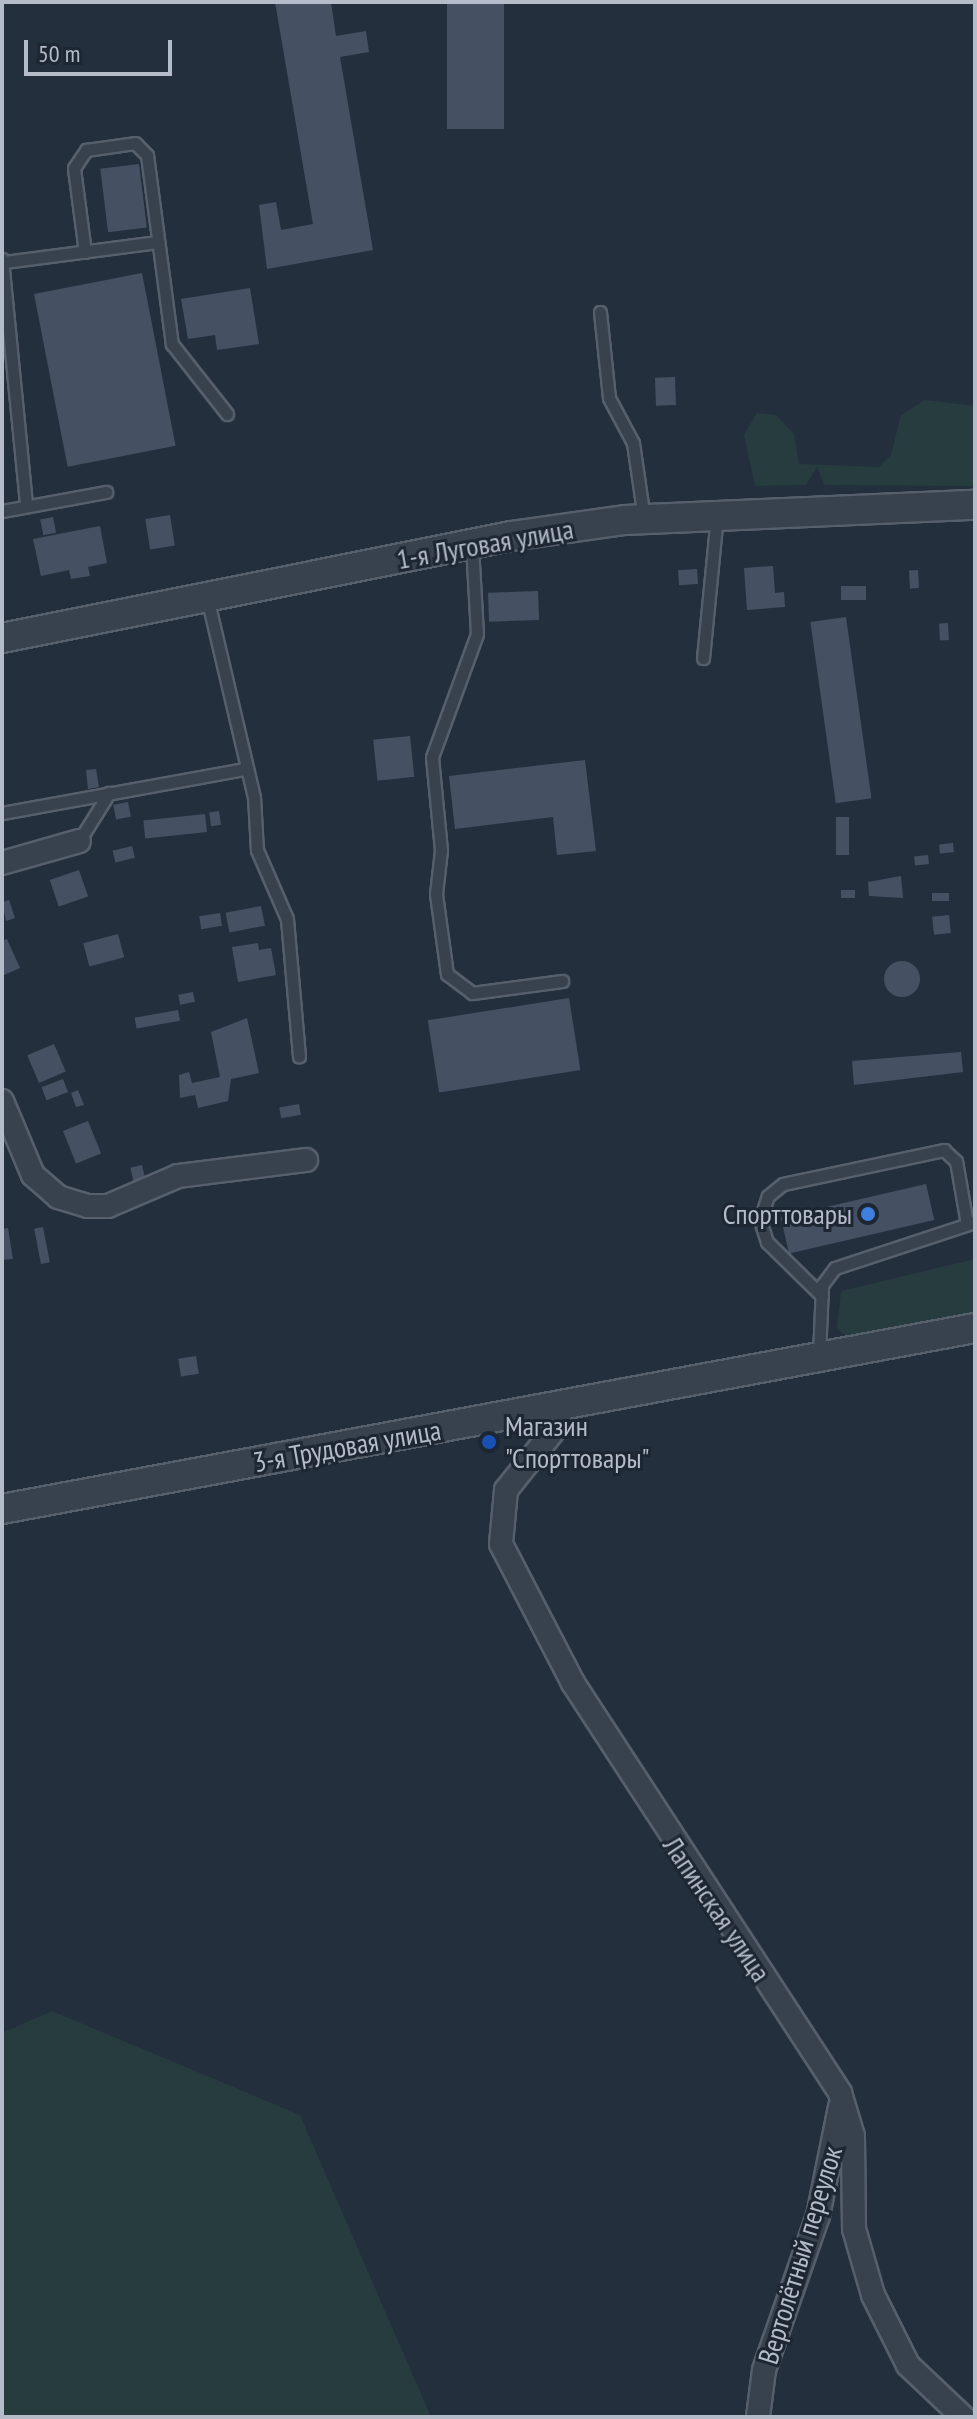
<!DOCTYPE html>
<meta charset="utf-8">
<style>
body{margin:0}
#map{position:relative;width:977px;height:2419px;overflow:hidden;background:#242f3e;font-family:"PT Sans Narrow",sans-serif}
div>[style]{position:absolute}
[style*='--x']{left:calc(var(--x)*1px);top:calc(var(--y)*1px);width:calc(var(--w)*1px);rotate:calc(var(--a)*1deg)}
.green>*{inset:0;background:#263c3f}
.building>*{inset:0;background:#455162;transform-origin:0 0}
.round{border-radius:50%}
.roads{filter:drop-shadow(2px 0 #565f6c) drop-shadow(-2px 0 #565f6c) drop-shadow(0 2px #565f6c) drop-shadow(0 -2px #565f6c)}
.service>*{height:11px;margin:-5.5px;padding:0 5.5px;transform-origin:5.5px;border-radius:5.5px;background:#38414e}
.minor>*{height:22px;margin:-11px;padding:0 11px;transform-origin:11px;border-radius:11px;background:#38414e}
.tertiary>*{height:28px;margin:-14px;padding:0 14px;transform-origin:14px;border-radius:14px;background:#38414e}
.dots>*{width:22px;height:22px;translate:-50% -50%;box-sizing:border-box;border:4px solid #1d2633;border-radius:50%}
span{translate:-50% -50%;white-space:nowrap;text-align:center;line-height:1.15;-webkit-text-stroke:6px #1d2633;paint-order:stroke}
.street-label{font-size:28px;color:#b4bcc9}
.poi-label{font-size:28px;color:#b4bcc9}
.right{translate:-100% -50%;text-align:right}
.left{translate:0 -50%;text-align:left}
.frame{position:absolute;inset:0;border:4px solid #b4bcc9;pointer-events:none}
.scale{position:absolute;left:24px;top:40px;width:148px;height:36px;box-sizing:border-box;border:4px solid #b4bcc9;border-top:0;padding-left:10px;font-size:24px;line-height:28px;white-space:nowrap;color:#b4bcc9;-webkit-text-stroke:6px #1d2633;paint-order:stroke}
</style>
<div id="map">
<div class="green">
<i style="clip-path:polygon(925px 400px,975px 406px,975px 486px,824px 485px,817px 467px,806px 485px,755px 486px,744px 435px,757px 413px,776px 415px,794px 434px,799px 464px,879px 467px,891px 455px,901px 415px)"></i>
<i style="clip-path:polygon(975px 1259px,975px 1312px,852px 1340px,837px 1329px,841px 1291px)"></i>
<i style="clip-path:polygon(52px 2011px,300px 2115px,431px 2417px,2px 2417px,2px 2033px)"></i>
</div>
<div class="building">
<i style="clip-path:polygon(275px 2px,331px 2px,336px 36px,366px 31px,369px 52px,340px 57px,373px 250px,267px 269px,259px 205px,276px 202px,281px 230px,313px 224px)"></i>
<i style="left:447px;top:2px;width:57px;height:127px"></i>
<i style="left:139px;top:164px;width:64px;height:39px;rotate:83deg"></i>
<i style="left:142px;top:273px;width:176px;height:110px;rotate:79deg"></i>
<i style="clip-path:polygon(250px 288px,259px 344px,217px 350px,215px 335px,188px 339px,181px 299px)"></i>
<i style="left:675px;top:377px;width:28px;height:20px;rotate:88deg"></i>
<i style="left:170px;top:515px;width:31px;height:25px;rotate:81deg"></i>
<i style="left:53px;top:517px;width:16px;height:13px;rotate:79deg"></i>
<i style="clip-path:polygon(100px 526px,107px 563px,88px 567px,90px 576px,71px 579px,69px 570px,41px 576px,33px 539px)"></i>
<i style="clip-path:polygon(773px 566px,775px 593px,784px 592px,785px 607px,747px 610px,744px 568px)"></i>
<i style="left:697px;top:569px;width:15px;height:19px;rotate:86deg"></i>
<i style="left:918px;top:570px;width:18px;height:9px;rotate:87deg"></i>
<i style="left:841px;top:586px;width:25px;height:14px"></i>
<i style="left:538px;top:591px;width:29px;height:50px;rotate:88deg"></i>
<i style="left:846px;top:617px;width:183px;height:36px;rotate:82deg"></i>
<i style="left:948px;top:623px;width:17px;height:9px;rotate:87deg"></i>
<i style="left:410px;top:736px;width:41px;height:37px;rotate:84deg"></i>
<i style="clip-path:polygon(585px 760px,596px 851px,557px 855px,553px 817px,455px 829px,449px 776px)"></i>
<i style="clip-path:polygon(96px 769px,99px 787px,88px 789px,86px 770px)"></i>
<i style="left:128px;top:802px;width:15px;height:15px;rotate:79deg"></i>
<i style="left:219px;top:811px;width:14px;height:10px;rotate:82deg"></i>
<i style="left:205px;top:814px;width:18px;height:62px;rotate:84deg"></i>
<i style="left:836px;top:817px;width:13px;height:38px"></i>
<i style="left:953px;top:843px;width:9px;height:14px;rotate:84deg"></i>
<i style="left:132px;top:846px;width:12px;height:20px;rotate:76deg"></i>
<i style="left:928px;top:855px;width:9px;height:14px;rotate:84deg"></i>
<i style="left:79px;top:870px;width:28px;height:31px;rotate:71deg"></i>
<i style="clip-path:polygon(901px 876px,903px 898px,869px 896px,868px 882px)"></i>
<i style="left:841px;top:890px;width:14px;height:8px"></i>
<i style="left:932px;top:893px;width:17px;height:8px"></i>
<i style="clip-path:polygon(9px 900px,15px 918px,6px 921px,2px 902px)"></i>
<i style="left:261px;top:906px;width:20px;height:36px;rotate:79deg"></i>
<i style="left:220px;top:913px;width:13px;height:21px;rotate:81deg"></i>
<i style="left:949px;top:915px;width:18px;height:17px;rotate:84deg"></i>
<i style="left:118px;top:934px;width:24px;height:36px;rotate:75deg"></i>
<i style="clip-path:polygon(7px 939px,20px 968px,2px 976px,2px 941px)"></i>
<i style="clip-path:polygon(258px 943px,259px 950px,271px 948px,276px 975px,238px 982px,232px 947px)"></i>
<i class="round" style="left:884px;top:961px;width:36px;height:36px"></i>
<i style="left:193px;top:992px;width:10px;height:15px;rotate:79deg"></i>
<i style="left:569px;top:998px;width:73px;height:143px;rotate:81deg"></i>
<i style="left:178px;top:1010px;width:11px;height:44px;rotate:80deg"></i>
<i style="clip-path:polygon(247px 1018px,259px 1073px,231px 1079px,228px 1101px,198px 1108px,195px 1095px,180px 1098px,179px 1075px,189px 1072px,192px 1083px,220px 1077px,211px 1032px)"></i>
<i style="left:54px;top:1044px;width:30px;height:29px;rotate:67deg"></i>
<i style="clip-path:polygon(961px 1052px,963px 1072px,854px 1085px,852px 1061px)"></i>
<i style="left:63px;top:1079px;width:14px;height:23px;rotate:69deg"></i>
<i style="clip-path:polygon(78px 1090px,84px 1105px,76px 1107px,71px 1093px)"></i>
<i style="left:299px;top:1104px;width:11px;height:20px;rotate:80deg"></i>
<i style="left:88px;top:1121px;width:35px;height:27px;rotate:68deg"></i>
<i style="left:142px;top:1165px;width:17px;height:12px;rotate:77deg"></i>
<i style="left:926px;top:1184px;width:37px;height:149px;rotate:77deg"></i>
<i style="left:43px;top:1227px;width:36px;height:9px;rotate:79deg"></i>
<i style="clip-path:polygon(8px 1228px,13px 1259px,2px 1260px,2px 1229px)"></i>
<i style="left:196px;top:1356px;width:18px;height:18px;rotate:81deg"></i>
</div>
<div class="roads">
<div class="service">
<i style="--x:85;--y:252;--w:85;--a:-97.5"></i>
<i style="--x:74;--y:168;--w:22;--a:-56"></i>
<i style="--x:86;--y:150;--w:49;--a:-8.1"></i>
<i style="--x:135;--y:143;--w:17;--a:45"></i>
<i style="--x:147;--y:155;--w:191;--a:82.5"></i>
<i style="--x:172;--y:344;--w:89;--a:51.8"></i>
<i style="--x:2;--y:259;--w:245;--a:84.4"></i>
<i style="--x:4;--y:262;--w:155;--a:-7.4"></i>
<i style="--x:600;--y:312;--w:86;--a:84"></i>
<i style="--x:609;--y:398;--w:51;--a:61.9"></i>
<i style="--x:633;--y:443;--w:76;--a:81.7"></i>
<i style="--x:2;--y:511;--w:106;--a:-10.4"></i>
<i style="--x:472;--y:545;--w:89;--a:86.8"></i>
<i style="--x:477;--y:634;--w:131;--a:110.1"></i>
<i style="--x:432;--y:757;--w:93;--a:84.5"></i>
<i style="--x:441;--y:850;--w:44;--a:96.5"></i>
<i style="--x:436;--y:894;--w:81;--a:82.2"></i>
<i style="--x:447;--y:974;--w:31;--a:37"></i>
<i style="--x:472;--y:993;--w:91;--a:-7.6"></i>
<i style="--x:207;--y:597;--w:205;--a:76.8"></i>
<i style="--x:254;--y:797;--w:53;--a:86.8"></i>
<i style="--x:257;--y:850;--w:75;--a:66.5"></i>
<i style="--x:287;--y:919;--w:138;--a:85"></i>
<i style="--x:703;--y:658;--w:143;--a:-84.4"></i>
<i style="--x:2;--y:813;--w:247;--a:-10.3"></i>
<i style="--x:79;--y:841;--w:57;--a:-58"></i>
<i style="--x:822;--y:1296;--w:77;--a:-135.5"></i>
<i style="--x:767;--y:1242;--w:23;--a:-108"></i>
<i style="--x:760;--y:1220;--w:25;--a:-72"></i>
<i style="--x:768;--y:1196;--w:19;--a:-39"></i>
<i style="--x:783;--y:1184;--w:165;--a:-11.9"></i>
<i style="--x:944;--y:1150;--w:16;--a:43"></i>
<i style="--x:956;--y:1161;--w:64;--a:80.1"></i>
<i style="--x:819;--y:1355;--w:70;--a:-87.5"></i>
<i style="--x:822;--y:1285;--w:21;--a:-53"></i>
<i style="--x:835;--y:1268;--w:147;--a:-18.2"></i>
</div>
<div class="minor">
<i style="--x:2;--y:863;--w:80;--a:-15.9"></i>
<i style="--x:2;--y:1101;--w:80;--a:67.3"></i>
<i style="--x:33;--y:1175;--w:33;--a:41"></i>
<i style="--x:58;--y:1197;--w:31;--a:17"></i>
<i style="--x:88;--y:1206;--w:20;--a:0"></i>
<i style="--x:108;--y:1206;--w:76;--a:-23.2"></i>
<i style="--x:178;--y:1176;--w:129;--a:-7.1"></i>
<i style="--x:561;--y:1408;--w:17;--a:100"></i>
<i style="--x:558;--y:1425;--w:83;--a:128.7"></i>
<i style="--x:506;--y:1490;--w:54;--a:95.3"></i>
<i style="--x:501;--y:1544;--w:157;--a:62.6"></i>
<i style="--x:573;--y:1683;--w:489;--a:56.9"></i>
<i style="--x:840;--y:2093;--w:45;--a:73.2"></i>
<i style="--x:853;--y:2136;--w:93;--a:89.4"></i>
<i style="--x:854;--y:2229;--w:69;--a:73.9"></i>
<i style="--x:873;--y:2295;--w:78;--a:63.4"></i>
<i style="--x:908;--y:2365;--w:76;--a:43.4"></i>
<i style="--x:758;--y:2417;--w:47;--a:-82.7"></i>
<i style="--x:764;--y:2370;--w:163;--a:-70.7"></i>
<i style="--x:818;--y:2216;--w:111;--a:-78.6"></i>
</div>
<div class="tertiary">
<i style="--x:2;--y:638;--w:519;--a:-11.33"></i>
<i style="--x:511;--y:536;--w:115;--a:-8"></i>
<i style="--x:625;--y:520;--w:350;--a:-2.5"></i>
<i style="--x:2;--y:1509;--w:990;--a:-10.54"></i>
</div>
</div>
<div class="dots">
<i style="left:868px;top:1214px;background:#3f7fe0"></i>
<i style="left:489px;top:1442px;background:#1a4fb4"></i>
</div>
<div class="street-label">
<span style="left:485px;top:544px;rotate:-10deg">1-я Луговая улица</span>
<span style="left:347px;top:1446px;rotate:-10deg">3-я Трудовая улица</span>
<span style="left:717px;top:1909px;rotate:56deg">Лапинская улица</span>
<span style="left:800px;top:2255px;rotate:-73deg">Вертолётный переулок</span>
</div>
<div class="poi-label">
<span class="right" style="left:852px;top:1214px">Спорттовары</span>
<span class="left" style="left:505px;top:1442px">Магазин<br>"Спорттовары"</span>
</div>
<div class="frame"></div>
<div class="scale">50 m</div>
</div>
